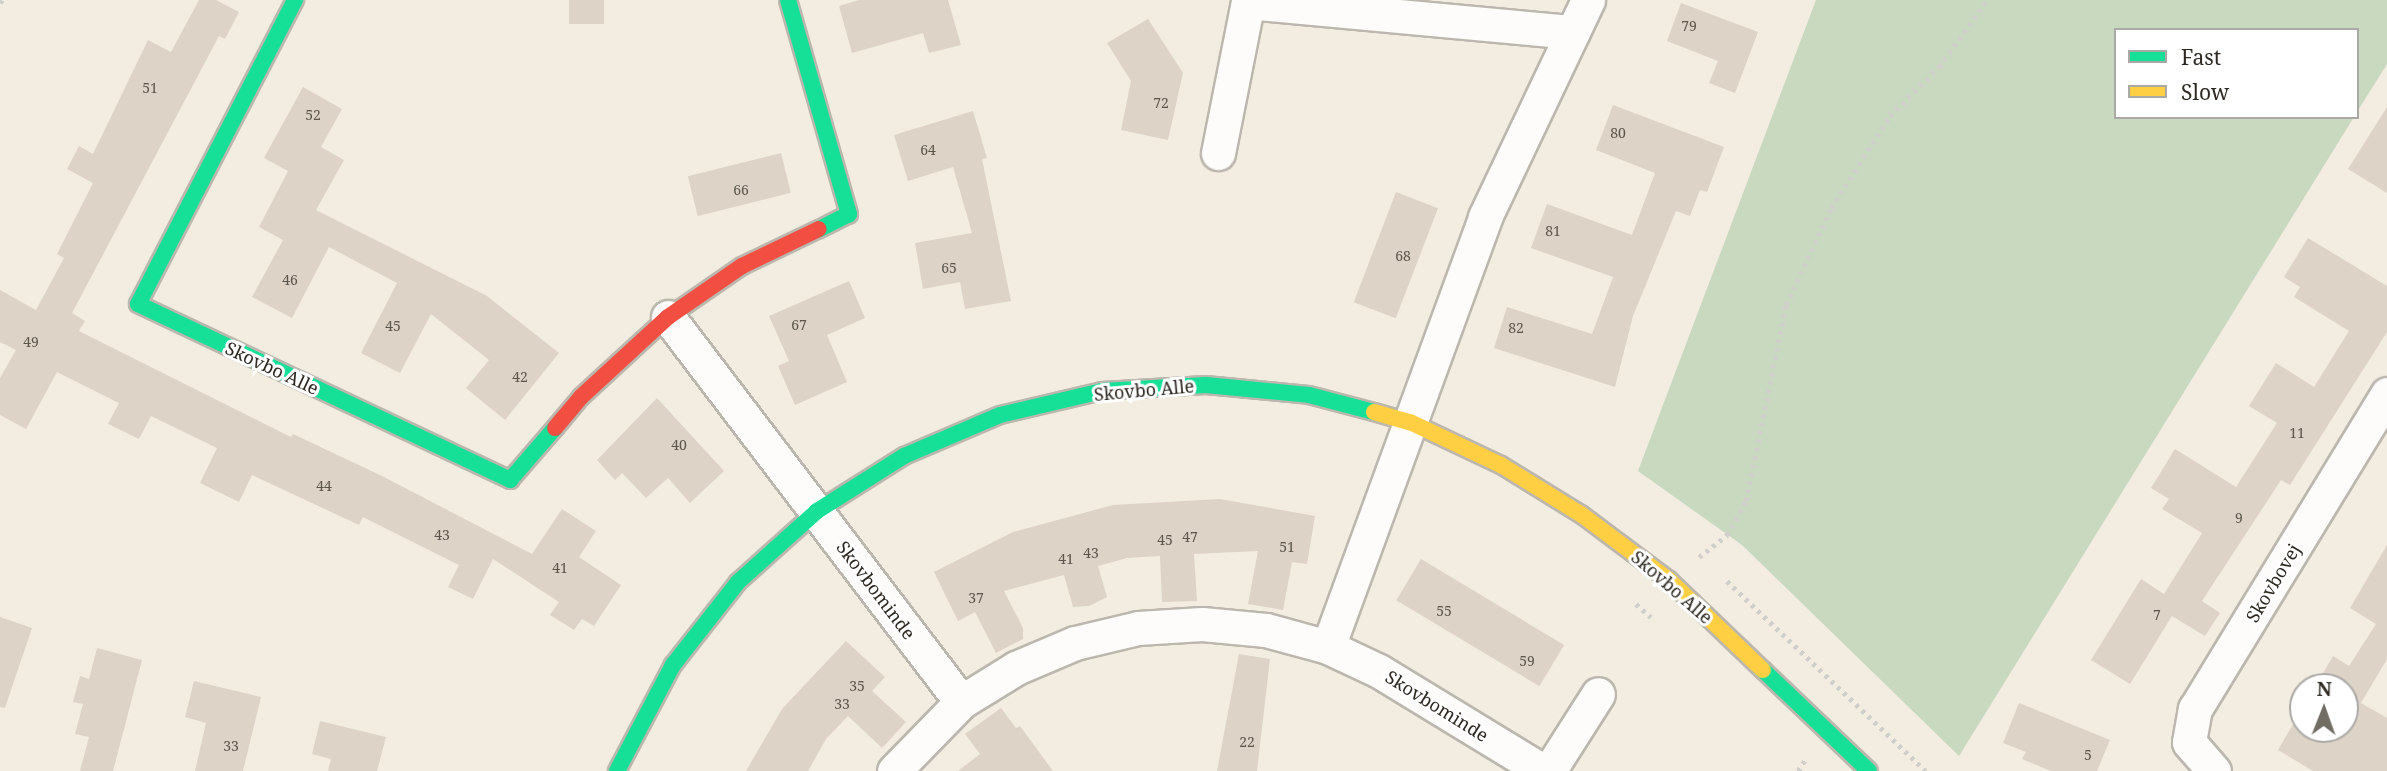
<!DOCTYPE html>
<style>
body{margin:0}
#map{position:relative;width:2387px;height:771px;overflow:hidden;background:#f3ece1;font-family:"Noto Serif",serif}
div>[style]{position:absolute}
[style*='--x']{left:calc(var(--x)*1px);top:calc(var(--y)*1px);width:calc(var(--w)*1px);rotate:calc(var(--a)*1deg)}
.green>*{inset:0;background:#c9d9c0}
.building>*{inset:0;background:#ddd4c7;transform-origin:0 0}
.path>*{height:4.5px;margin-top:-2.25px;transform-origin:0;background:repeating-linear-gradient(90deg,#d1cfcb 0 3.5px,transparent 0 8.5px)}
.roads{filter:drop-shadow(2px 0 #bcb7ae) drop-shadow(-2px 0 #bcb7ae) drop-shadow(0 2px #bcb7ae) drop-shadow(0 -2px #bcb7ae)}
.street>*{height:33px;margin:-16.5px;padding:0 16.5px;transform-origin:16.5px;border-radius:16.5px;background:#fdfcfa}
.fast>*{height:16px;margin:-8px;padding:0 8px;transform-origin:8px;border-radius:8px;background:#16e098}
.slow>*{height:16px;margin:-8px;padding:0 8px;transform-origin:8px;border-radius:8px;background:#ffcf43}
.jam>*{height:16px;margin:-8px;padding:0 8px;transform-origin:8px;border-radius:8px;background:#f24e42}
span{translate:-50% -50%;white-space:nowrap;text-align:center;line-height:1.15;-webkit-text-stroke:6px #fff;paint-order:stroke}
.number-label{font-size:14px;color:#5b554c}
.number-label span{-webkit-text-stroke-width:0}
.street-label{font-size:18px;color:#2d2821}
.legend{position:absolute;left:2114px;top:28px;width:245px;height:91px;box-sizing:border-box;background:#fff;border:2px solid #aba9a6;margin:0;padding:9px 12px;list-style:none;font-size:21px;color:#2d2821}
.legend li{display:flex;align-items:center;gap:14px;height:35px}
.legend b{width:35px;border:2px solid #aba9a6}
.north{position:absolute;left:2289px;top:673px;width:70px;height:70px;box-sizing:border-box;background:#fff;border:2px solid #aba9a6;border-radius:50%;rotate:1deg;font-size:19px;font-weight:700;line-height:28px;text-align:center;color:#2d2821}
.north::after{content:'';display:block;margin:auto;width:24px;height:32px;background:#726d64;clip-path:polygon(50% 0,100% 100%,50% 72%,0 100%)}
</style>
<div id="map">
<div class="green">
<i style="clip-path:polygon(1816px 0,2387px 0,2387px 64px,2357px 112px,2357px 30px,2116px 30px,2116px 117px,2354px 117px,1959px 756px,1742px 545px,1638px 471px)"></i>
</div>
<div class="building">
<i style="clip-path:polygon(199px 0,216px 0,239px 12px,225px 39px,219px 36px,72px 313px,85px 321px,79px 331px,291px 437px,293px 434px,382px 476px,532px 554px,562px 509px,596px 531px,579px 557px,621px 585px,594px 626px,582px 619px,574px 630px,550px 615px,559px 602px,493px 559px,473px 599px,448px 587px,459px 565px,363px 517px,359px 525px,252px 475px,239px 502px,200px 483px,217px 448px,151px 416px,139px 439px,108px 424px,119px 403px,57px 372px,26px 429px,0 415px,0 378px,16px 350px,0 342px,0 290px,36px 310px,64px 258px,57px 254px,93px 183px,67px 169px,79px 146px,93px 154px,148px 40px,171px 52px)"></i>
<i style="left:569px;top:0;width:35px;height:24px"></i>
<i style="clip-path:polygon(859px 0,948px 0,961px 45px,929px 53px,923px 33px,852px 53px,839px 6px)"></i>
<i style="clip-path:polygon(1681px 3px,1758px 32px,1735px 93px,1709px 83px,1718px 61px,1667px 41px)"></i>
<i style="clip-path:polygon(1148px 19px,1183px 73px,1168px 140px,1121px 130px,1131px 81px,1107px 43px)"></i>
<i style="clip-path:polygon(303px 87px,342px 109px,321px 147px,344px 160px,316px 210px,487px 296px,559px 353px,505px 420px,466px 388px,489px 360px,431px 314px,400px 373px,361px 353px,397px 283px,329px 247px,292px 318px,252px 297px,283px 240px,259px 227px,288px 171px,264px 158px)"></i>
<i style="clip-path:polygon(1613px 105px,1724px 147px,1707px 192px,1700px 190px,1690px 216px,1676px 211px,1633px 316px,1615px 387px,1494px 348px,1507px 307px,1592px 334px,1613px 277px,1531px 248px,1547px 204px,1632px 235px,1655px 173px,1596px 150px)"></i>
<i style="clip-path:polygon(2387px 107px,2387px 193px,2348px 169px)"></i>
<i style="clip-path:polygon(973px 111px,987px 158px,982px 159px,1011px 301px,965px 309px,960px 282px,923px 289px,915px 243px,972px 233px,953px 167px,908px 181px,894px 135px)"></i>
<i style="left:781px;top:153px;width:41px;height:96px;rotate:76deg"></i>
<i style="left:1396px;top:192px;width:45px;height:118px;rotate:21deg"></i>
<i style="clip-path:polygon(2308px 238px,2387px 286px,2387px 332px,2290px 485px,2281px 480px,2202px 601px,2220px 613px,2205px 636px,2172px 616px,2130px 684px,2091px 660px,2141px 579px,2164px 594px,2202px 533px,2162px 509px,2169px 499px,2151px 488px,2175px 449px,2236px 487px,2277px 423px,2249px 406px,2276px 363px,2314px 387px,2349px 331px,2294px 297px,2300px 287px,2284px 277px)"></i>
<i style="clip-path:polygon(849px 281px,865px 318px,827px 335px,847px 382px,795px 405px,778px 366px,789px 361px,769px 316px)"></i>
<i style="clip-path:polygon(657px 398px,724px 471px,690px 503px,668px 478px,646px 498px,622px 473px,615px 480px,597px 460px)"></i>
<i style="clip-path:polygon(1220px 499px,1315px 516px,1307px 564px,1292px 562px,1283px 610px,1248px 604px,1258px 551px,1194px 554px,1197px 601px,1162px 602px,1160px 556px,1127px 558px,1098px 566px,1107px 597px,1089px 606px,1073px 607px,1064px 575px,1004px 591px,1023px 628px,1023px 639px,996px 653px,975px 612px,958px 621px,934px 572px,1013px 532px,1113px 505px)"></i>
<i style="clip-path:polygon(2387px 545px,2387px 659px,2361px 703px,2387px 718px,2387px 771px,2313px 771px,2278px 750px,2303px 707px,2303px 729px,2345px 729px,2345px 687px,2315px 687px,2333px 656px,2349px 666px,2376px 624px,2350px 608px)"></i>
<i style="left:1421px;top:559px;width:167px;height:48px;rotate:31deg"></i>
<i style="clip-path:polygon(0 617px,32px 628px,5px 708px,0 707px)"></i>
<i style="clip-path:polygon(846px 641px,885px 677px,872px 691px,906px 722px,882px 748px,848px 716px,826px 739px,808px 771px,746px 771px,782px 709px)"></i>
<i style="clip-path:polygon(97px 648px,142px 660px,113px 771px,80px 771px,89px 737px,75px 734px,83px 704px,73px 702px,80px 676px,89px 679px)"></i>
<i style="clip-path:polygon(1239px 654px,1270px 659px,1257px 771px,1217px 771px)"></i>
<i style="clip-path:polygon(194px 681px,261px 697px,243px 771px,195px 771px,206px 723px,185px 717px)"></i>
<i style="clip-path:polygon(2019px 703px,2110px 740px,2097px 771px,2051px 771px,2022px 759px,2026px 752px,2003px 743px)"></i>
<i style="clip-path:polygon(1001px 708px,1016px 728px,1020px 726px,1053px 771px,958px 771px,980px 754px,965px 734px)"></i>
<i style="clip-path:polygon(320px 721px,386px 737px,377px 771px,328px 771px,331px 759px,312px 754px)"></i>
</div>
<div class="path">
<i style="--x:0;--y:3;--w:4;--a:-56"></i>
<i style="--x:1699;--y:557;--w:36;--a:-38"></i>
<i style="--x:1727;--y:535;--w:39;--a:-61"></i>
<i style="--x:1746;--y:501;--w:200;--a:-78.5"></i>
<i style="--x:1786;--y:305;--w:107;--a:-65.1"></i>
<i style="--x:1831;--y:208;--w:109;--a:-57.3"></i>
<i style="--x:1890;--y:116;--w:69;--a:-45"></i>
<i style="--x:1939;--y:67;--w:82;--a:-54.4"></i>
<i style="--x:1727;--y:581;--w:275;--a:43.7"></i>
<i style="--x:1636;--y:604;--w:20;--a:41"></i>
<i style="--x:1798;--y:771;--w:13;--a:-58"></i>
</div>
<div class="roads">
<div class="street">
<i style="--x:1218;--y:153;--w:154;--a:-78.8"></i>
<i style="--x:1248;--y:2;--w:326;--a:5.3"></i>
<i style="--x:668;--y:317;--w:484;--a:52.7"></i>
<i style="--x:1328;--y:647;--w:458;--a:-69.9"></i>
<i style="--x:1485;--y:217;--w:240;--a:-64.6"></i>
<i style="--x:894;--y:771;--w:96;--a:-45.8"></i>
<i style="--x:961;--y:702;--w:65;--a:-31.7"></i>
<i style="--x:1016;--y:668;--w:64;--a:-23"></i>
<i style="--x:1075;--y:643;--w:65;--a:-13.4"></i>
<i style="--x:1138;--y:628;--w:64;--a:-3.6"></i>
<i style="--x:1202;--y:624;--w:64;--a:5.4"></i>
<i style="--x:1266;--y:630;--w:64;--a:15.3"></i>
<i style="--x:1328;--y:647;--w:56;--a:25.2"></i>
<i style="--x:1379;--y:671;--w:192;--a:31.4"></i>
<i style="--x:1549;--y:771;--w:91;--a:-57.5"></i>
<i style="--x:2214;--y:771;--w:38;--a:-131"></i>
<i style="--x:2189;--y:742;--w:34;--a:-80"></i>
<i style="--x:2195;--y:709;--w:369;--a:-58.6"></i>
</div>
<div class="fast">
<i style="--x:295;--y:0;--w:342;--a:117.3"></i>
<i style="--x:138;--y:304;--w:412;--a:25.3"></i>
<i style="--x:510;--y:480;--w:69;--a:-49.1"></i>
<i style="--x:788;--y:0;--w:223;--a:74.1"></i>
<i style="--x:849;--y:214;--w:34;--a:153"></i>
<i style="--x:1763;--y:670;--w:146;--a:43.6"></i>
<i style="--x:617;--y:771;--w:120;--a:-62.2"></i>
<i style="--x:673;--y:665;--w:105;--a:-51.9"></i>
<i style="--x:738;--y:582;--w:106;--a:-41.9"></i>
<i style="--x:817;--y:511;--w:103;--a:-32.3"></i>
<i style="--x:904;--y:456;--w:104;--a:-23.1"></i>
<i style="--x:1000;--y:415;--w:105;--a:-13.2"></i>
<i style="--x:1102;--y:391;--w:104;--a:-3.3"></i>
<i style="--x:1206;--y:385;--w:103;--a:5.5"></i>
<i style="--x:1309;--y:395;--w:67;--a:14.7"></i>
</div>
<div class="slow">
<i style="--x:1374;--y:412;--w:37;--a:16"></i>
<i style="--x:1410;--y:422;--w:101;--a:25.3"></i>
<i style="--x:1501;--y:465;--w:95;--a:31.7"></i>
<i style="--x:1582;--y:515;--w:109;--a:36.8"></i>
<i style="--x:1669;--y:580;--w:130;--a:43.8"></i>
</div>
<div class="jam">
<i style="--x:555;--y:428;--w:40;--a:-50"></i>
<i style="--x:581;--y:397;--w:118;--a:-42.6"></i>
<i style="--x:668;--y:317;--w:90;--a:-34.6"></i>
<i style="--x:742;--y:266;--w:85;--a:-25.7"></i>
</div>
</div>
<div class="number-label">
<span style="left:1689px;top:26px">79</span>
<span style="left:150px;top:88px">51</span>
<span style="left:1161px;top:103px">72</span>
<span style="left:313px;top:115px">52</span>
<span style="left:1618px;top:133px">80</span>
<span style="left:928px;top:150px">64</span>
<span style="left:741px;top:190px">66</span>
<span style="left:1553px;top:231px">81</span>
<span style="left:1403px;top:256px">68</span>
<span style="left:949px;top:268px">65</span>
<span style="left:290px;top:280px">46</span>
<span style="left:799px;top:325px">67</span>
<span style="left:393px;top:326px">45</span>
<span style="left:1516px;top:328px">82</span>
<span style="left:31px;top:342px">49</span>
<span style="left:520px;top:377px">42</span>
<span style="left:2297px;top:433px">11</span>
<span style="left:679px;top:445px">40</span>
<span style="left:324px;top:486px">44</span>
<span style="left:2239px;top:518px">9</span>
<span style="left:442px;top:535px">43</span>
<span style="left:1190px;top:537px">47</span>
<span style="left:1165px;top:540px">45</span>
<span style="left:1287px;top:547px">51</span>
<span style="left:1091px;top:553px">43</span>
<span style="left:1066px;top:559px">41</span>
<span style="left:560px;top:568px">41</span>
<span style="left:976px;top:598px">37</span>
<span style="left:1444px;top:611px">55</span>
<span style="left:2157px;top:615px">7</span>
<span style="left:1527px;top:661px">59</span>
<span style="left:857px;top:686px">35</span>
<span style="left:842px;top:704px">33</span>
<span style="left:1247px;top:742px">22</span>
<span style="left:231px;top:746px">33</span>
<span style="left:2088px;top:755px">5</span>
</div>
<div class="street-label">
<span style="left:272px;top:368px;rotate:25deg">Skovbo Alle</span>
<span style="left:1144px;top:390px;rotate:-5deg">Skovbo Alle</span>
<span style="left:2273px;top:583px;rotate:-59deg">Skovbovej</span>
<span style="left:1672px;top:587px;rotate:41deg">Skovbo Alle</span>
<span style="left:876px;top:590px;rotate:53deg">Skovbominde</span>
<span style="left:1437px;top:706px;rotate:32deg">Skovbominde</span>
</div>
<ul class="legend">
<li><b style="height:9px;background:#16e098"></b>Fast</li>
<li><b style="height:9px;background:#ffcf43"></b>Slow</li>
</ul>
<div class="north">N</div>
</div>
